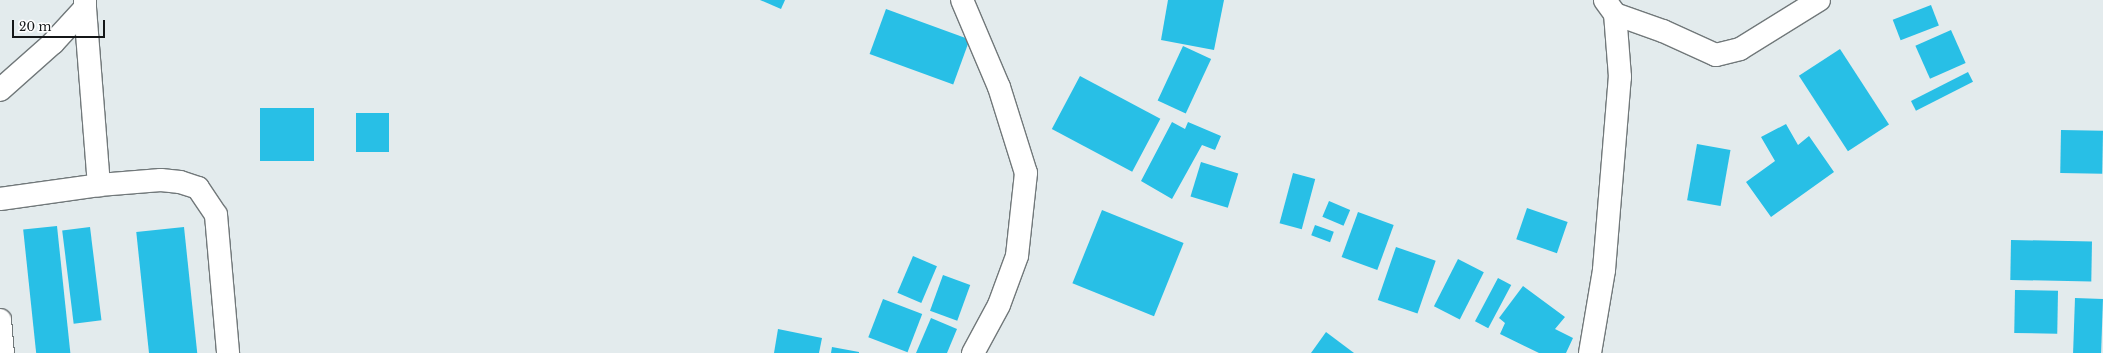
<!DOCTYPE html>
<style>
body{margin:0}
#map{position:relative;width:2103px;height:353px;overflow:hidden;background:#e3ebed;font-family:"Libre Baskerville",serif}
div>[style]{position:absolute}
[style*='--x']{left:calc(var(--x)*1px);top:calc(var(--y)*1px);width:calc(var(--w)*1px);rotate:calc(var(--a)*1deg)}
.building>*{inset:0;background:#28bfe6;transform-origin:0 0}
.roads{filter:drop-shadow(1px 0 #71787a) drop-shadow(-1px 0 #71787a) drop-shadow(0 1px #71787a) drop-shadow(0 -1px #71787a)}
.minor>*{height:22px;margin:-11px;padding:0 11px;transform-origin:11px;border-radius:11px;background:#fff}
span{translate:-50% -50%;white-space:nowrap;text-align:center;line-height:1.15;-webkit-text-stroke:3px #fff;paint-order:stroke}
.scale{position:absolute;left:12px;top:20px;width:93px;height:18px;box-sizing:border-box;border:2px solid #141718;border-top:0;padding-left:5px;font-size:12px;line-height:14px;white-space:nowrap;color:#141718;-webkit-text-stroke:3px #fff;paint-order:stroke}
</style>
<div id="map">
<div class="building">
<i style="clip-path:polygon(760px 0,785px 0,781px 9px)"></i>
<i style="clip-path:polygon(1168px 0,1224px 0,1214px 50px,1161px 40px)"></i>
<i style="left:1931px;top:5px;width:22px;height:41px;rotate:69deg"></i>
<i style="left:886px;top:9px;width:89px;height:48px;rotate:20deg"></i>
<i style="left:1951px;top:30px;width:36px;height:39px;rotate:66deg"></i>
<i style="left:1183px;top:46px;width:31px;height:60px;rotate:25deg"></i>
<i style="left:1840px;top:49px;width:90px;height:49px;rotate:57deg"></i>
<i style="left:1968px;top:72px;width:11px;height:64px;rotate:63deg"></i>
<i style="left:1080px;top:76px;width:91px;height:60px;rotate:28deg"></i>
<i style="left:260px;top:108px;width:54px;height:53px"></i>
<i style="left:356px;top:113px;width:33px;height:39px"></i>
<i style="clip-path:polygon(1172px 122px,1185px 129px,1188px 122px,1221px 136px,1215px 150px,1202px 145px,1172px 199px,1141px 181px)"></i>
<i style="clip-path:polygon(1786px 124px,1798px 145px,1809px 136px,1834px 172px,1771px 217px,1746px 182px,1775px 161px,1761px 137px)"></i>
<i style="left:2061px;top:130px;width:42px;height:43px;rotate:1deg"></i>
<i style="left:1697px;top:144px;width:34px;height:57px;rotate:10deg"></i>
<i style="left:1201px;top:162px;width:39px;height:36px;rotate:17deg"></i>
<i style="left:1293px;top:173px;width:23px;height:52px;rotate:15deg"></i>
<i style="left:1329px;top:201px;width:23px;height:17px;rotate:23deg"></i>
<i style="left:1527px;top:208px;width:43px;height:33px;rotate:19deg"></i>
<i style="left:1102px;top:210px;width:88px;height:79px;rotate:22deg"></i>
<i style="left:1358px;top:212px;width:38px;height:48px;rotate:20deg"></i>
<i style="left:1315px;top:225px;width:20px;height:11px;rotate:20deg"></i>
<i style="left:57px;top:226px;width:128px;height:34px;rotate:84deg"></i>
<i style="left:90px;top:227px;width:94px;height:28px;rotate:83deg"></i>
<i style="left:184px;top:227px;width:127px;height:48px;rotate:84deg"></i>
<i style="left:2011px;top:240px;width:81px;height:40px;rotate:1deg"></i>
<i style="left:1396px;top:247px;width:42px;height:56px;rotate:19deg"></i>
<i style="left:913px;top:256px;width:26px;height:40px;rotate:23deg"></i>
<i style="left:1458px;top:259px;width:29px;height:53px;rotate:27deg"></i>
<i style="left:943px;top:275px;width:29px;height:38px;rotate:20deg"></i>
<i style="left:1498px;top:278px;width:15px;height:49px;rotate:28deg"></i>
<i style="clip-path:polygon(1523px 286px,1565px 317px,1555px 329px,1573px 338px,1566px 353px,1539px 353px,1500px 334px,1505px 323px,1499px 318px)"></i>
<i style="left:2015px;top:290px;width:43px;height:43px;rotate:1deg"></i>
<i style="left:2075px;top:298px;width:28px;height:55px;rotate:2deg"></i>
<i style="left:883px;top:299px;width:42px;height:41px;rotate:21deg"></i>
<i style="clip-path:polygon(931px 318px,957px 329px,947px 353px,916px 353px)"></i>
<i style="clip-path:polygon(778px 329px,822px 338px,819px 353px,774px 353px)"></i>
<i style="clip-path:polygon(1326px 332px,1354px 353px,1311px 353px)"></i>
<i style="clip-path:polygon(832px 347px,859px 352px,859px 353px,831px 353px)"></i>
</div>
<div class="roads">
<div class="minor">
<i style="--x:962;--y:0;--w:95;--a:67"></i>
<i style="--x:999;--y:87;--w:90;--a:72.6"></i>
<i style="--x:1026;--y:173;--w:83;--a:96.2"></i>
<i style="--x:1017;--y:256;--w:52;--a:110.2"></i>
<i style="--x:999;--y:305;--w:55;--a:118.4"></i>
<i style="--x:85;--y:8;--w:178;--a:85.5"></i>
<i style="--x:1615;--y:14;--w:51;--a:19.5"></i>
<i style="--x:1663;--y:31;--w:58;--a:24.4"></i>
<i style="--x:1716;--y:55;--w:25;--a:-14"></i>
<i style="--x:1740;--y:49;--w:93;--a:-31.8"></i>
<i style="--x:0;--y:90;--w:71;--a:-41.6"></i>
<i style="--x:53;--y:43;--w:47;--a:-47.6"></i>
<i style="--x:85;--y:8;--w:8;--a:-90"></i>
<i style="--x:0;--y:199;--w:100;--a:-8"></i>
<i style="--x:99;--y:185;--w:62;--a:-4.6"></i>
<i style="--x:161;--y:180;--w:19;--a:6"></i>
<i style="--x:180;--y:182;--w:19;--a:18"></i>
<i style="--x:198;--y:188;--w:32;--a:56"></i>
<i style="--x:216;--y:215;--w:139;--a:85"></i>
<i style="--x:0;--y:320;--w:33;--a:85"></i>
<i style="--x:1590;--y:353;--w:84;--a:-80.4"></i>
<i style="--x:1604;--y:270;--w:194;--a:-85.3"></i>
<i style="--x:1620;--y:77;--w:63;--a:-94.5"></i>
<i style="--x:1615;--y:14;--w:17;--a:-126"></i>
</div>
</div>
<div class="scale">20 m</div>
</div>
